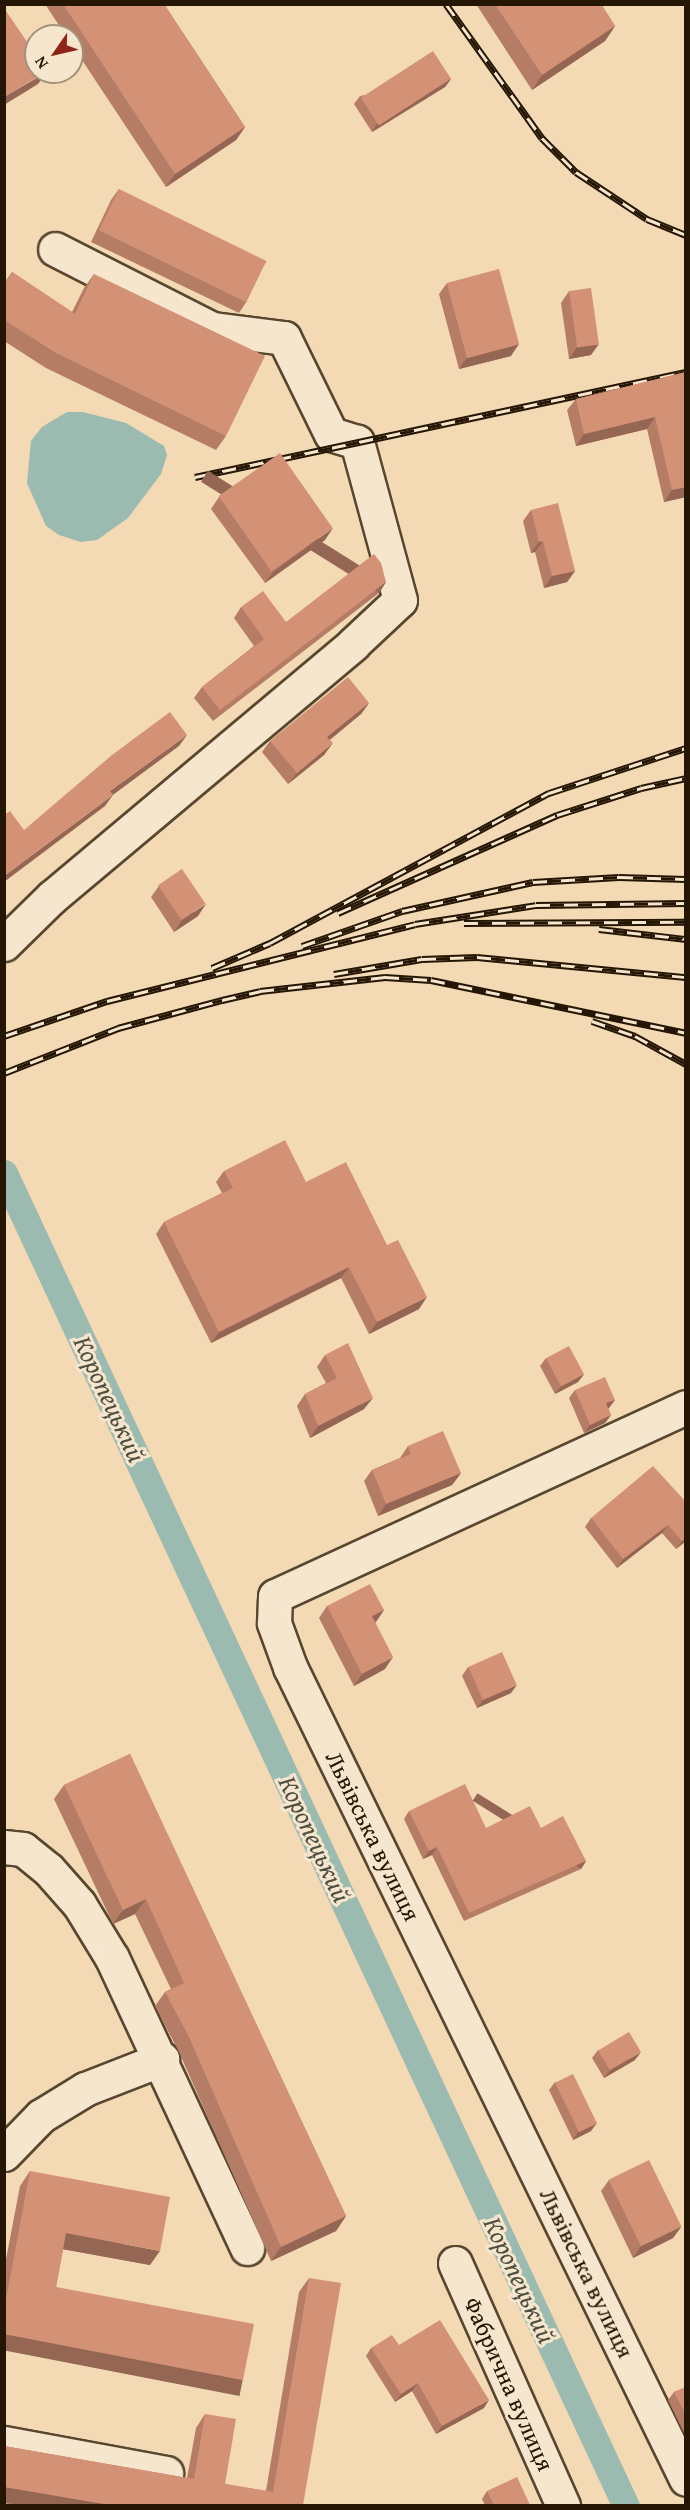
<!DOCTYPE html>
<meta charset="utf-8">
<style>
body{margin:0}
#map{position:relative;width:690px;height:2510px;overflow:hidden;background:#f3d9b4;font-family:"Gentium Book Plus",serif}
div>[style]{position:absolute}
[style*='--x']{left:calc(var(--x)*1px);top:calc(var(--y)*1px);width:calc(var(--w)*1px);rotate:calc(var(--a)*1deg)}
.water>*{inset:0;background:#9bbab0}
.canal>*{height:27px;margin:-13.5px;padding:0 13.5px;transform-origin:13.5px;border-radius:13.5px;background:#9bbab0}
.roads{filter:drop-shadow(2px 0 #58472f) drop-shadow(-2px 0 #58472f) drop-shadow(0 2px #58472f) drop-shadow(0 -2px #58472f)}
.minor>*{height:33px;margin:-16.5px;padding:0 16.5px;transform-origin:16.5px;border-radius:16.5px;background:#f7e6ce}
.rail>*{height:7px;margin-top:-3.5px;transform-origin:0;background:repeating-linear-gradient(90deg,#f7e6ce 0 14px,#241603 0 28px);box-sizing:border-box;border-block:2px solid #241603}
.wall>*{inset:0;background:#b57d65}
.shaded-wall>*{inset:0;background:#946653;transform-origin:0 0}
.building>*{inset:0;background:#d39176;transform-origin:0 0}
span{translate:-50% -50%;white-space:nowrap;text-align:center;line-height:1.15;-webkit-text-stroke:6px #f7e6ce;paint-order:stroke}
.street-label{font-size:24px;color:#241603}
.water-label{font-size:26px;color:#4e4f40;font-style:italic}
.frame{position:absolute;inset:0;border:6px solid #241603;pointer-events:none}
.north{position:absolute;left:24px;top:24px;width:60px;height:60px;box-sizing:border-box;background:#f7e6ce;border:2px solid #a3937d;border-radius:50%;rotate:236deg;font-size:16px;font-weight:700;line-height:24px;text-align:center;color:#241603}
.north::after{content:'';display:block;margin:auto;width:21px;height:27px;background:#8f2418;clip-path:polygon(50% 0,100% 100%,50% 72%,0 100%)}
</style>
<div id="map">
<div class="water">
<i style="clip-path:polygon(67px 412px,83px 412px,126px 423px,164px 446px,167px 455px,161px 474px,128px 518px,97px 540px,81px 542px,59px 535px,46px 526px,27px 483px,31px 441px,42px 427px)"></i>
</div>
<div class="canal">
<i style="--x:4;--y:1173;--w:1471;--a:64.99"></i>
</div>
<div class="roads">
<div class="minor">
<i style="--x:4;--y:944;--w:67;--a:-44.4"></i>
<i style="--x:52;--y:897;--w:393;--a:-40"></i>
<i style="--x:353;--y:644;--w:64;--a:-43.1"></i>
<i style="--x:400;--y:600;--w:164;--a:-105.2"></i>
<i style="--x:357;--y:442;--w:27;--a:-163"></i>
<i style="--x:331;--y:434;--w:107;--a:-116.1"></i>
<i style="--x:284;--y:338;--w:73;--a:-172.9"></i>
<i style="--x:212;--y:329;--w:176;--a:-153"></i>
<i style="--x:686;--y:1407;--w:452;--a:155.3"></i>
<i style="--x:275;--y:1596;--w:27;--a:92"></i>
<i style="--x:274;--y:1623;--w:47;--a:70"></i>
<i style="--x:290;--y:1667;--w:903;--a:64"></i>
<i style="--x:4;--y:1847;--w:19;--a:6"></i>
<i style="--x:23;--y:1849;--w:32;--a:39"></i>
<i style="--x:48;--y:1869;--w:47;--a:48.5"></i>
<i style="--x:79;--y:1904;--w:63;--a:58.6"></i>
<i style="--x:112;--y:1958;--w:320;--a:65"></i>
<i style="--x:4;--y:2154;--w:53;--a:-45.8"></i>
<i style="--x:41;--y:2116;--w:52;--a:-31.5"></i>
<i style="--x:85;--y:2089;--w:83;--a:-21.3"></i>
<i style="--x:455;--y:2263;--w:266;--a:66"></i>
<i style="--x:4;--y:2443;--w:165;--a:10.5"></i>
</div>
</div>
<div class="rail">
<i style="--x:446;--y:4;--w:165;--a:54.4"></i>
<i style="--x:542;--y:138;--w:48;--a:45"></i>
<i style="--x:576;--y:172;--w:85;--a:33.5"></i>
<i style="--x:647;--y:219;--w:42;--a:22.3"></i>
<i style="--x:195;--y:477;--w:502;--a:-12.07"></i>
<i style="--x:338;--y:913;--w:240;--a:-24.1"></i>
<i style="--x:557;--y:815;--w:88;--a:-17.8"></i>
<i style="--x:641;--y:788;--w:46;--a:-12.5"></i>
<i style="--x:464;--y:923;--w:222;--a:-0.3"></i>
<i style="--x:599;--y:929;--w:88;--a:6.6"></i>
<i style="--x:302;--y:946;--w:106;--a:-19.3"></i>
<i style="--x:402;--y:911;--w:134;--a:-12.5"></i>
<i style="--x:533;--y:882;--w:86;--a:-3.3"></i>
<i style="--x:619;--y:877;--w:67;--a:1.7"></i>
<i style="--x:212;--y:968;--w:63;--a:-23.3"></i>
<i style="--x:270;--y:943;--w:317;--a:-28.3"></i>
<i style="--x:549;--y:793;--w:144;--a:-18.2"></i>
<i style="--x:334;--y:974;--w:89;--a:-9.7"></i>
<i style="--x:422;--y:959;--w:55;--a:-2.1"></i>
<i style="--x:477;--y:957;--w:210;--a:5.5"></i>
<i style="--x:592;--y:1021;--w:46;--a:19.2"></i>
<i style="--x:635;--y:1036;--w:58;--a:28.8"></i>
<i style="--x:4;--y:1036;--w:109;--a:-18.8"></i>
<i style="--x:107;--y:1001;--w:317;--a:-14"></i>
<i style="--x:415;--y:924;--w:122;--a:-8.9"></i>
<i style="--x:536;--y:905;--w:150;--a:-0.8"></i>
<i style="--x:4;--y:1073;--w:123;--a:-21.5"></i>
<i style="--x:118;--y:1028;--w:108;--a:-15.1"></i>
<i style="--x:222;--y:1000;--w:39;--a:-13"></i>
<i style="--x:260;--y:991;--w:126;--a:-6.4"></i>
<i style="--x:385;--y:977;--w:46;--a:3.7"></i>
<i style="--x:431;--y:980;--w:260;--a:11.7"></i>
</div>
<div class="wall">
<i style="clip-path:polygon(45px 4px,164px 4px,245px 127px,236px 140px,166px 187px,72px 45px,72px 36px,66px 36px)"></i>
<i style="clip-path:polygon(476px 4px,601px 4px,615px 26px,605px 41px,532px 90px)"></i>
<i style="clip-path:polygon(451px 79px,445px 87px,372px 132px,354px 104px,360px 96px)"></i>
<i style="clip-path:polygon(119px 189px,247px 301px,239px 313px,91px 242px,111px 200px)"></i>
<i style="clip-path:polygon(12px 272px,72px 312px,84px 288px,94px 274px,226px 436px,216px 450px,46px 368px,4px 341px,4px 283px)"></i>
<i style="clip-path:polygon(447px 283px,511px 356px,459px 369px,439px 294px)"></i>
<i style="clip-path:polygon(569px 291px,591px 355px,569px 359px,561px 303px)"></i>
<i style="clip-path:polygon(686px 372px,686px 497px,664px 502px,647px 429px,576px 446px,567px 410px,576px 399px)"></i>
<i style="clip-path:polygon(219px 497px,325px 540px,265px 583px,211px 509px)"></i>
<i style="clip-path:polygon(531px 510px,575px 571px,567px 582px,544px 588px,535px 552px,531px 553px,523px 521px)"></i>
<i style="clip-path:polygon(386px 582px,379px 593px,213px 721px,194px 698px,202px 687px,254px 646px,234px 618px,241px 607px,286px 622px)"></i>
<i style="clip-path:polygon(369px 703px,361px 714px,330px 740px,324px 755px,288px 784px,262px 752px,270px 741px)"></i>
<i style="clip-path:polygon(159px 886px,198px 916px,174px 932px,151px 897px)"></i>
<i style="clip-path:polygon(224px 1171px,306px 1182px,419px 1309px,369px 1334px,341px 1278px,211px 1343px,156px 1234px,164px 1222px,222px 1193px,216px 1182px)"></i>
<i style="clip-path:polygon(325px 1355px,364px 1409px,310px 1438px,297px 1406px,305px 1394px,326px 1383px,317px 1367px)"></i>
<i style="clip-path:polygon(546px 1358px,584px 1374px,578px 1382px,555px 1394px,540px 1366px)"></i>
<i style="clip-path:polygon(575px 1390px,615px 1400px,608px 1408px,611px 1415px,605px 1423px,584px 1433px,569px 1398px)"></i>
<i style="clip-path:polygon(408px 1446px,461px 1473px,452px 1485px,378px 1516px,364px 1481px,372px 1470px,400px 1458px)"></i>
<i style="clip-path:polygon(686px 1502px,686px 1541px,676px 1549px,662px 1533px,617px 1568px,585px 1527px,591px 1518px)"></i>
<i style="clip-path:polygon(327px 1606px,384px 1610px,375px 1622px,385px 1669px,354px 1686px,319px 1618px)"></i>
<i style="clip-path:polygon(468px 1667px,511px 1693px,477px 1708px,462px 1676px)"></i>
<i style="clip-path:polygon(130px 1754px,346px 2216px,336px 2231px,271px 2261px,179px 2052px,155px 2006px,165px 1992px,171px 1989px,135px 1914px,113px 1924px,54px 1799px,64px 1785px)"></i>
<i style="clip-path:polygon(409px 1811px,486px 1828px,541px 1828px,586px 1861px,581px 1869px,464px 1921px,432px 1855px,423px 1859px,404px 1819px)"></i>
<i style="clip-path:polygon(598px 2050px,635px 2060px,604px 2078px,592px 2058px)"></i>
<i style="clip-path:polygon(555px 2082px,591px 2131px,573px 2140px,549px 2090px)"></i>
<i style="clip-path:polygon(30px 2171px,150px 2265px,63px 2249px,56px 2287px,243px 2380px,233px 2394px,4px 2350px,4px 2270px,20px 2186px)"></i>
<i style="clip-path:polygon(609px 2180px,681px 2227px,673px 2238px,633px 2258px,601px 2191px)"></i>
<i style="clip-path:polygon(309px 2278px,303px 2505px,20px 2505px,4px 2503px,4px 2446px,187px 2478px,196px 2428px,205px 2414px,225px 2484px,266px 2491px,299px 2292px)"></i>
<i style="clip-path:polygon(399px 2345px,484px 2408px,436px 2434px,412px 2391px,395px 2402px,366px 2356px,371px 2348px)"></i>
<i style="clip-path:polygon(686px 2387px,685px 2435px,668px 2400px,674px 2392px)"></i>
<i style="clip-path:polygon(487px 2491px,530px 2505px,485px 2505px,482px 2499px)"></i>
</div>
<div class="shaded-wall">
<i style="clip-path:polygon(615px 26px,605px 41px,532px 90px,542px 75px)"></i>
<i style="clip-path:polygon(47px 72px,38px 84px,4px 105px,4px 97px)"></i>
<i style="clip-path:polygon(451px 79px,445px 87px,372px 132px,377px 124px)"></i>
<i style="clip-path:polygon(245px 127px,236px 140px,166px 187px,175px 174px)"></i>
<i style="clip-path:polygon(519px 344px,511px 356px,459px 369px,467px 358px)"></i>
<i style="clip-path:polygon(599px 344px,591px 355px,569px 359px,577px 347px)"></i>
<i style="clip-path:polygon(655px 417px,647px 429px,576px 446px,584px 434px)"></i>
<i style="clip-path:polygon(686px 487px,686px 497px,664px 502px,672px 490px)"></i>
<i style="clip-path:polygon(333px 528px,325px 540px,265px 583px,273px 572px)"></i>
<i style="clip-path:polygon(543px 541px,535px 552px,531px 553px,539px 542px)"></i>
<i style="clip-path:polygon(575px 571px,567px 582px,544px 588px,552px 576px)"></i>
<i style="left:386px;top:582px;width:13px;height:210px;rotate:122deg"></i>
<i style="clip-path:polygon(369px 703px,361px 714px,319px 748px,327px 737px)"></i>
<i style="clip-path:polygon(187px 735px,179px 746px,102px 803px,110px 791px)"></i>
<i style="clip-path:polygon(333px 743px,324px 755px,288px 784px,297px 773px)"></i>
<i style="clip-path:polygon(113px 795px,105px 806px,4px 882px,4px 876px)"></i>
<i style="clip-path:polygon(206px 904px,198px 916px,174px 932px,182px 920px)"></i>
<i style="clip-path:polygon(349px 1267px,341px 1278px,211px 1343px,219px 1332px)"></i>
<i style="clip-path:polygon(427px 1297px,419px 1309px,369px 1334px,377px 1322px)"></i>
<i style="clip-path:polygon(584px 1374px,578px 1382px,555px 1394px,561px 1386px)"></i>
<i style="clip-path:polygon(373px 1398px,364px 1409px,310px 1438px,318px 1426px)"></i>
<i style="clip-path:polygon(615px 1400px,609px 1408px,600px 1412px,606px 1403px)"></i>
<i style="clip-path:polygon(611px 1415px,605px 1423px,584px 1433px,590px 1425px)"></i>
<i style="clip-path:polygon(461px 1473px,452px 1485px,378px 1516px,386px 1504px)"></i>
<i style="clip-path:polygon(668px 1525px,662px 1533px,617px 1568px,623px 1559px)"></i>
<i style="clip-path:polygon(686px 1538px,686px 1541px,676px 1549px,682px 1541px)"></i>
<i style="clip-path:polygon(384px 1610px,376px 1622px,364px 1628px,372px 1616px)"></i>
<i style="clip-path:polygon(393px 1657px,385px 1669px,354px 1686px,362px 1674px)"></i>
<i style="clip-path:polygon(517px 1685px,511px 1693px,477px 1708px,483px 1700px)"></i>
<i style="clip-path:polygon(437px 1847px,432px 1855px,423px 1859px,429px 1851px)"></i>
<i style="left:586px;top:1861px;width:9px;height:128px;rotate:122deg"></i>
<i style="clip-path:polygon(146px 1899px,135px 1914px,113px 1924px,123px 1910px)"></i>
<i style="clip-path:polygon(641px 2052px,635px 2060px,604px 2078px,610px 2070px)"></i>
<i style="clip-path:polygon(597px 2123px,591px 2131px,573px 2140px,578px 2132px)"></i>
<i style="clip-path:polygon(346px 2216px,336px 2231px,271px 2261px,281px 2247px)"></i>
<i style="clip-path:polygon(681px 2227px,673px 2238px,633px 2258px,641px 2246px)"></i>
<i style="clip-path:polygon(66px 2233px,160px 2251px,150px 2265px,56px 2248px)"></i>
<i style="left:4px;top:2334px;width:243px;height:16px;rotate:11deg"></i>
<i style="clip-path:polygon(418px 2383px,412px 2391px,395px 2402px,401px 2394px)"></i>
<i style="clip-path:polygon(489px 2400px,484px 2408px,436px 2434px,442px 2426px)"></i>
<i style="clip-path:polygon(4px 2487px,110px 2505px,20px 2505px,4px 2503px)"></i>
</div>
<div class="building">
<i style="clip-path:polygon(63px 4px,164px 4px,245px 127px,175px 174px)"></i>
<i style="clip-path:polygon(495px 4px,601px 4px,615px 26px,542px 75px)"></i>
<i style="clip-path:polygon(4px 8px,36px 55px,36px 72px,46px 72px,4px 97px)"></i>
<i style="left:433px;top:51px;width:33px;height:86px;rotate:57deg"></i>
<i style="left:119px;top:189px;width:164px;height:46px;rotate:26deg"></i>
<i style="left:499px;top:269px;width:78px;height:54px;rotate:75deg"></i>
<i style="clip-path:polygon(12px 272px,75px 314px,94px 274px,265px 356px,226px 436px,56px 353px,4px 320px,4px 284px)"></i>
<i style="left:591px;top:288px;width:57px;height:22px;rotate:82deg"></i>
<i style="clip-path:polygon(686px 372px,686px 487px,672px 490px,655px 417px,584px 434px,576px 399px)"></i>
<i style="left:280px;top:453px;width:92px;height:75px;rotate:55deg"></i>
<i style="clip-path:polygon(558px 503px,575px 571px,552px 576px,543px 541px,539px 542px,531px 510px)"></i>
<i style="clip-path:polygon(374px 554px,381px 563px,386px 582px,220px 710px,202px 687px,264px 639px,241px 607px,263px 591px,286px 622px)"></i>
<i style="clip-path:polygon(348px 677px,369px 703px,327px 737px,333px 743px,297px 773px,270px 741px)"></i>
<i style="clip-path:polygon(170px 712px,187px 735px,110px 791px,113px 795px,4px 876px,4px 815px,10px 811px,24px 830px,112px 755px)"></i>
<i style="left:182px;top:869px;width:42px;height:29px;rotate:56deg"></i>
<i style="clip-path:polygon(285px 1140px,306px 1182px,346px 1162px,387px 1245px,398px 1240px,427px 1297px,377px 1322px,349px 1267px,219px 1332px,164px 1222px,233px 1188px,224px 1171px)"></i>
<i style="clip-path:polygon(348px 1343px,373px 1398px,318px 1426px,305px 1394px,337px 1378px,325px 1355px)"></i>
<i style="left:569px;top:1346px;width:32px;height:26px;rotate:62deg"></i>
<i style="clip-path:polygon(605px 1377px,615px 1400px,606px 1403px,611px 1415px,590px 1425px,575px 1390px)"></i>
<i style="clip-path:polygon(443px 1431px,461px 1473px,386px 1504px,372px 1470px,411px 1454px,408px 1446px)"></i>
<i style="clip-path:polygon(653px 1466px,686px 1502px,686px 1538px,682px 1541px,668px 1525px,623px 1559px,591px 1518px)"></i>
<i style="clip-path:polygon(370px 1584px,384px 1610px,372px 1616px,393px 1657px,362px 1674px,327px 1606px)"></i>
<i style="left:502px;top:1652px;width:36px;height:37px;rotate:66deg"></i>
<i style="clip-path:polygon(130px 1754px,346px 2216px,281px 2247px,189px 2037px,165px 1992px,184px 1983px,146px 1899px,123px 1910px,64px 1785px)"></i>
<i style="clip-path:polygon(465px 1784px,486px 1828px,530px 1806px,541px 1828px,563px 1816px,586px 1861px,469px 1913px,437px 1847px,429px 1851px,409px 1811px)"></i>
<i style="left:629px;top:2032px;width:23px;height:36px;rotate:59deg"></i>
<i style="left:573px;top:2074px;width:55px;height:20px;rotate:64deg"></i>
<i style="left:649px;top:2160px;width:74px;height:45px;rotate:64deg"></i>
<i style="clip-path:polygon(30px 2171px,170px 2197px,160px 2251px,66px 2233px,56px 2287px,254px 2324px,243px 2380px,4px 2334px,4px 2310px)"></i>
<i style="clip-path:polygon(309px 2278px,341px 2283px,303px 2505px,110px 2505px,4px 2487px,4px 2446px,194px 2479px,205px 2414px,236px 2419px,225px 2484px,273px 2492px)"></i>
<i style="clip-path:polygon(440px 2320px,489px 2400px,442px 2426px,418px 2383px,401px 2394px,371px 2348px,392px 2335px,399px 2345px)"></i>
<i style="clip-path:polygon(686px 2387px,686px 2415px,674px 2392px)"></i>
<i style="clip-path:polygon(517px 2477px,530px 2505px,494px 2505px,487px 2491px)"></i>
</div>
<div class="street-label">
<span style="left:373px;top:1836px;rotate:64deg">Львівська вулиця</span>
<span style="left:587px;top:2273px;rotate:64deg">Львівська вулиця</span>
<span style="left:509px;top:2384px;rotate:66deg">Фабрична вулиця</span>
</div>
<div class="water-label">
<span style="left:110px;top:1399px;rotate:65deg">Коропецький</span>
<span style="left:315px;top:1839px;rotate:65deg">Коропецький</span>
<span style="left:520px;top:2280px;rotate:65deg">Коропецький</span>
</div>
<div class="frame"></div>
<div class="north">N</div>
</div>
